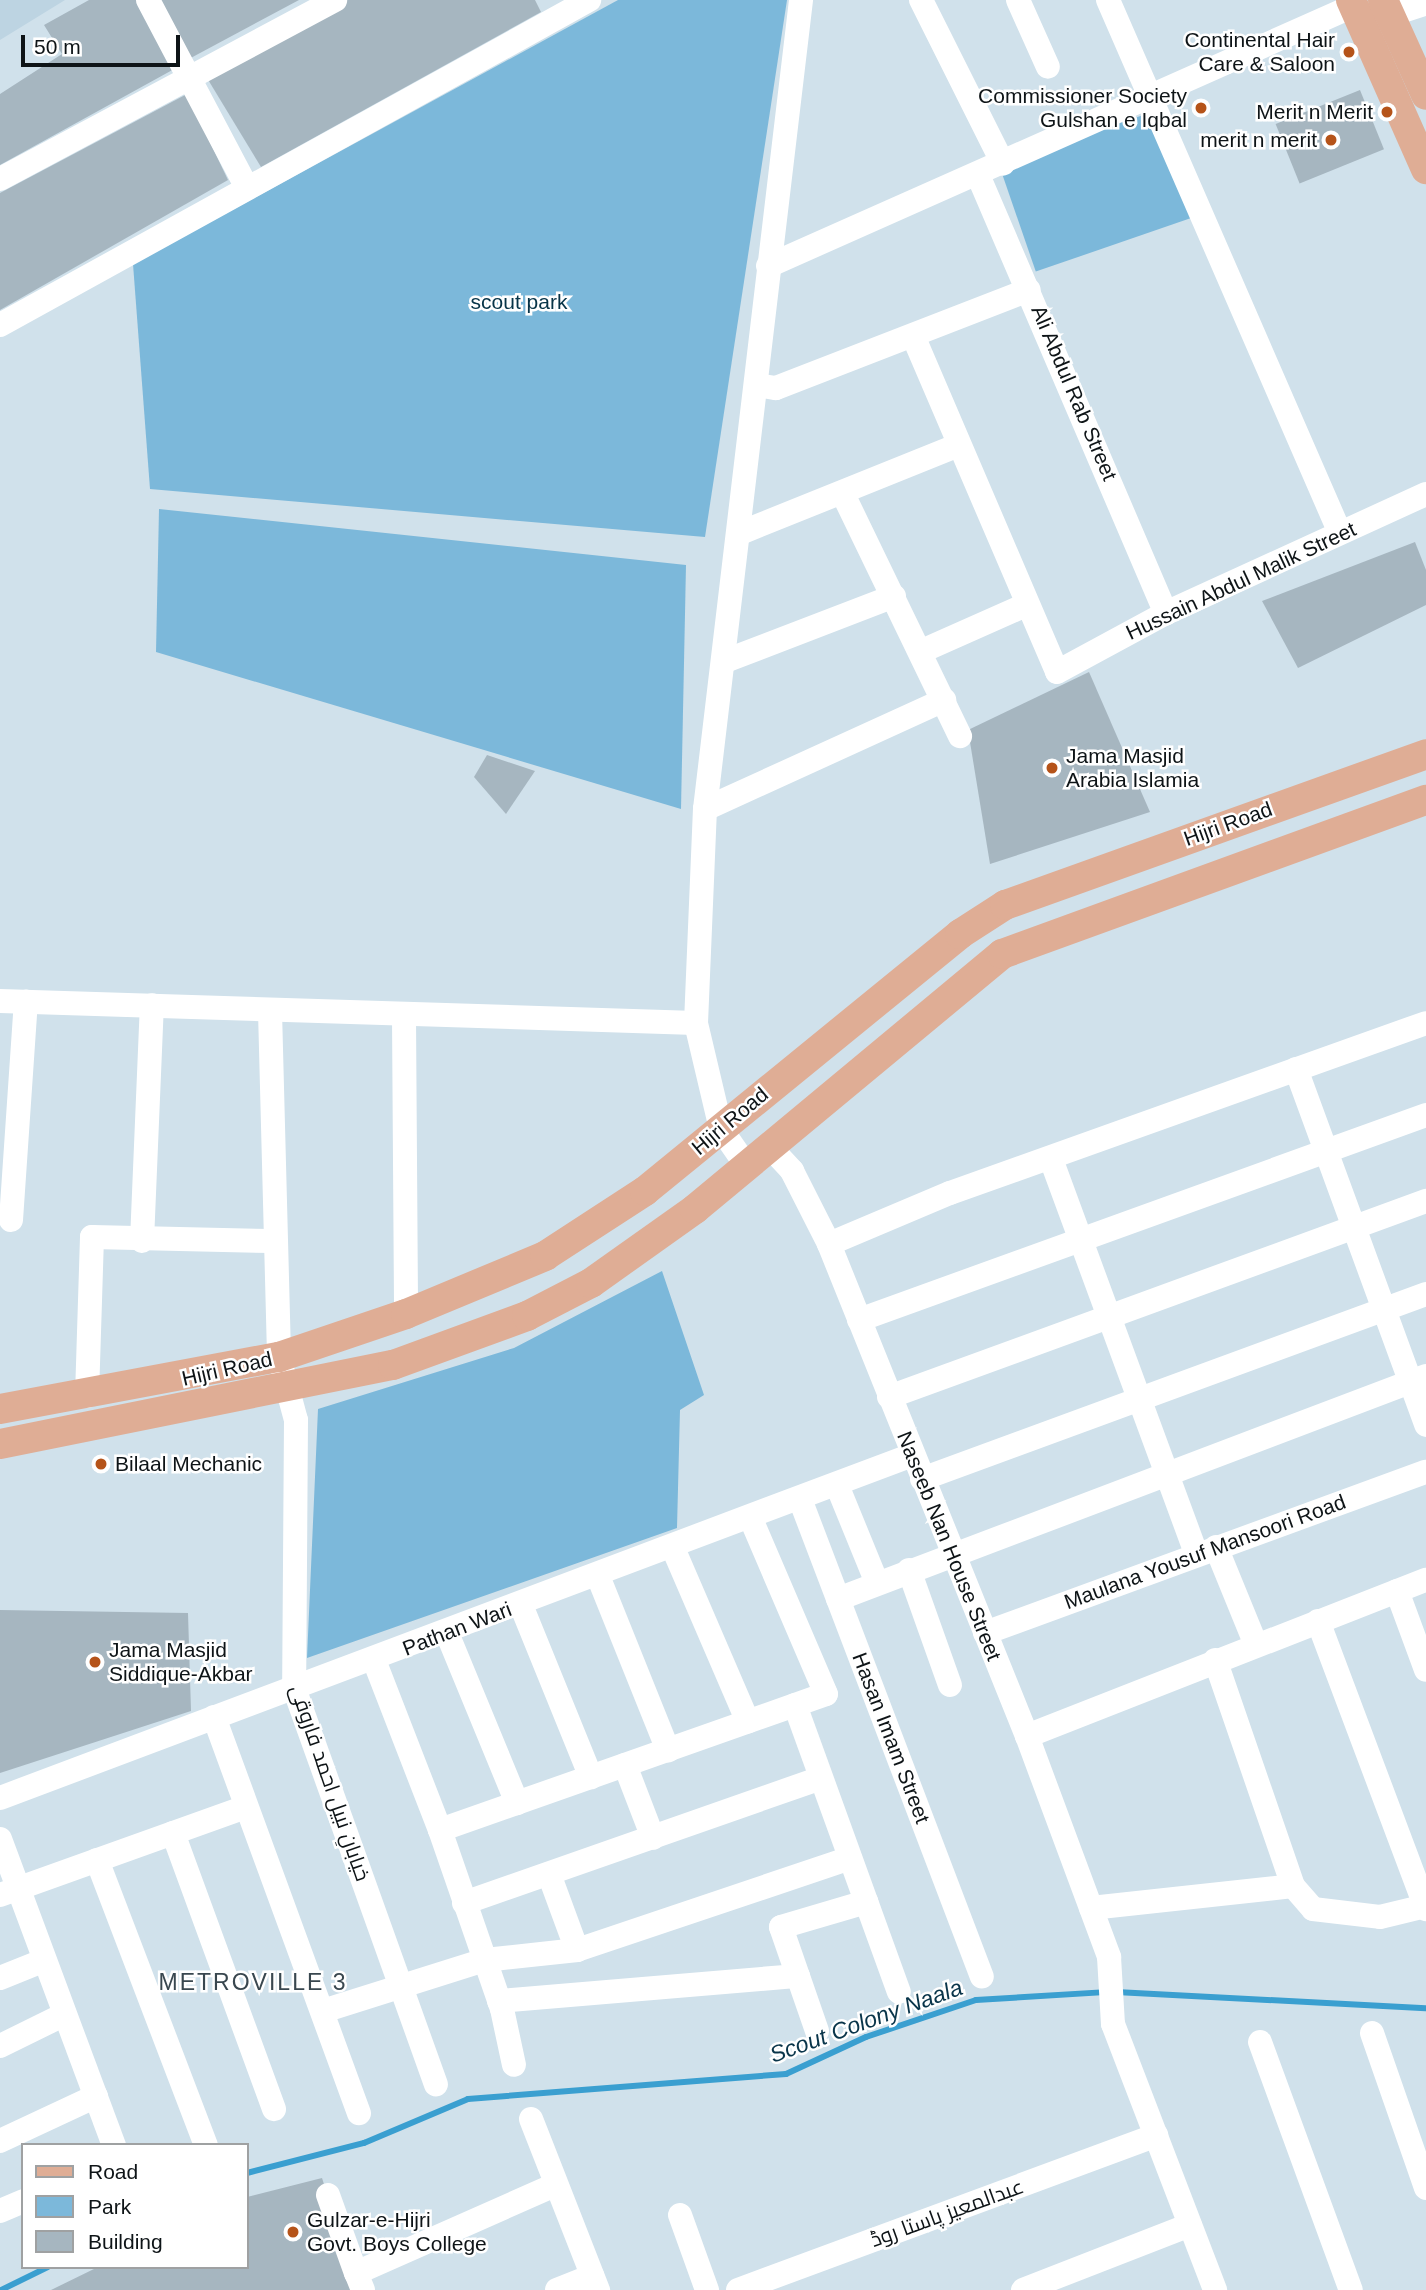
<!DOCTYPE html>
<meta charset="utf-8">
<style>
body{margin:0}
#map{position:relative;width:1426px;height:2290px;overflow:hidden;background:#d0e1eb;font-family:Helvetica,Cairo,sans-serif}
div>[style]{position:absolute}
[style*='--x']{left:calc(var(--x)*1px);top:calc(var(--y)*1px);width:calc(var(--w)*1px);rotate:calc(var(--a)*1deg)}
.built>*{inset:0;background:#bdd4e2}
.green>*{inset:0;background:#7cb8da;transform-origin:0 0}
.stream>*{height:6px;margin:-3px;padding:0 3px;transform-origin:3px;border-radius:3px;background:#3a9fd0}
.building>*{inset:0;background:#a6b6c0;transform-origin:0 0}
.minor>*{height:24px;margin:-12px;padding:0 12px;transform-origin:12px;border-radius:12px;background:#fff}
.major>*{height:30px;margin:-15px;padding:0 15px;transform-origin:15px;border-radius:15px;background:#dfad95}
.dots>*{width:19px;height:19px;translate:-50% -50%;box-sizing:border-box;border:4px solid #fff;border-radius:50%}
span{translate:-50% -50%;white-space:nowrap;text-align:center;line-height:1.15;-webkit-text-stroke:5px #fff;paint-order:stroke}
.poi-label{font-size:21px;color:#0e1417}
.right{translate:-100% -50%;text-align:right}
.left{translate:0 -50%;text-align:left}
.park-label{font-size:21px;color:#073448}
.street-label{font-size:21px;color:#0e1417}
.neighbourhood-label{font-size:23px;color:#39474f;letter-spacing:2px}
.water-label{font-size:23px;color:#09354a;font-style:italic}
.legend{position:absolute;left:21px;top:2143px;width:228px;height:126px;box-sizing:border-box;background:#fff;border:2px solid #9fa1a2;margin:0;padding:9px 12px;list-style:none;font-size:21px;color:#0e1417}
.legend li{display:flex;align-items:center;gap:14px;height:35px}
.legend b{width:35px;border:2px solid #9fa1a2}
.scale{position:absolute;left:21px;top:35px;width:159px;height:32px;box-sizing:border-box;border:4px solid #0e1417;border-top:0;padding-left:9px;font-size:21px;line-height:24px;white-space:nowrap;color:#0e1417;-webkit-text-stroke:5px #fff;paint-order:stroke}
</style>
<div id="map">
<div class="built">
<i style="clip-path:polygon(0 0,65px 0,0 40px)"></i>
</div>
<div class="green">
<i style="clip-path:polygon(618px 0,787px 0,705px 537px,150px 489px,133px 264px)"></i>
<i style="left:1155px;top:111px;width:113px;height:165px;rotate:71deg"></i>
<i style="clip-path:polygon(159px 509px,686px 565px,681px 809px,156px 652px)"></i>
<i style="clip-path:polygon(662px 1271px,704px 1395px,680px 1410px,677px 1528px,307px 1658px,318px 1409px,514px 1348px)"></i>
</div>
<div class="stream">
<i style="--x:1116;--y:1992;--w:310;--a:3"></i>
<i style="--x:247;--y:2173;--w:121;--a:-14.4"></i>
<i style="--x:364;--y:2143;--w:113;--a:-22.9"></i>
<i style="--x:468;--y:2099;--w:319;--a:-4.5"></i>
<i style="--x:786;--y:2074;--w:88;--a:-24.8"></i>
<i style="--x:866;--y:2037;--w:116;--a:-18.6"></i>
<i style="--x:976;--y:2000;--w:129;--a:-3.5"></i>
<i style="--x:1;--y:2290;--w:52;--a:-26.1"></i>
</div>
<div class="building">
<i style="clip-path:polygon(89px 0,138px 0,176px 68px,0 165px,0 94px,62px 54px,44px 25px)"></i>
<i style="clip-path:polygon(159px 0,299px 0,187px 60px)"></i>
<i style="clip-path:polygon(344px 0,535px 0,541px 12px,261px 167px,207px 78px)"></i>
<i style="left:1360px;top:90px;width:64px;height:91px;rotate:68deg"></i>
<i style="clip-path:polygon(187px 94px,228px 180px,0 310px,0 193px)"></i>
<i style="clip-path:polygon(1415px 542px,1426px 570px,1426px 605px,1298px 668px,1262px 601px)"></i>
<i style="clip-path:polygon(1089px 672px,1150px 812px,990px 864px,968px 730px)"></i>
<i style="clip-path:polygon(487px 755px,535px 771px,506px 814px,474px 777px)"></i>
<i style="clip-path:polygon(0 1610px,188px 1613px,191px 1711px,0 1773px)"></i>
<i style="clip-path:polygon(322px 2178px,358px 2290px,51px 2290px,98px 2267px,247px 2267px,247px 2197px)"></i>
</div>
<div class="minor">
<i style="--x:148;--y:0;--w:212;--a:62.2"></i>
<i style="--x:921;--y:0;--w:183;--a:63.4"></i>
<i style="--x:1018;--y:0;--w:73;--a:65.9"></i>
<i style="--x:1108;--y:0;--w:581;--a:66.48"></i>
<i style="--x:1390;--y:15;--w:38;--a:-18"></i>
<i style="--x:978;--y:175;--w:477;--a:66.8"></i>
<i style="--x:0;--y:179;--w:380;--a:-28.1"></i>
<i style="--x:768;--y:266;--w:640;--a:-23.96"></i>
<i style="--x:0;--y:325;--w:673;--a:-28.89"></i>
<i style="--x:914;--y:338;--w:363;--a:66.8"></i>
<i style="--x:1057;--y:672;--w:124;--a:-28.4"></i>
<i style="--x:1166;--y:613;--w:286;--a:-24.6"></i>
<i style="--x:756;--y:385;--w:20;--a:9"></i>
<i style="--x:776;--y:388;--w:271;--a:-21.2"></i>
<i style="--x:843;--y:494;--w:269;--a:64.2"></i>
<i style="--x:740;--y:533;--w:236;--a:-21.9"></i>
<i style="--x:922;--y:651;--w:114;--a:-23.9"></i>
<i style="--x:725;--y:661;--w:181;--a:-21"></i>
<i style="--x:705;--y:809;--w:263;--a:-24.5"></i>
<i style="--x:0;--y:1001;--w:696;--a:1.81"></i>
<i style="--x:270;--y:1011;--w:346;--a:88.5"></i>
<i style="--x:279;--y:1357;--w:65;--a:74.9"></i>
<i style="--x:296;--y:1420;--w:268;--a:90.4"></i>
<i style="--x:294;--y:1688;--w:421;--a:70.3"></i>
<i style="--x:404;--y:1017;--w:297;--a:89.6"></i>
<i style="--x:1296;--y:1069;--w:379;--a:69.9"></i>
<i style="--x:769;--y:1146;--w:34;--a:47"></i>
<i style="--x:792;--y:1171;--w:82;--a:63.1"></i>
<i style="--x:829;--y:1244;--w:530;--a:68.08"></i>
<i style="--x:1027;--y:1736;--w:236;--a:69.6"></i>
<i style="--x:1109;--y:1957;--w:67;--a:86.6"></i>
<i style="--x:1113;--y:2024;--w:285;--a:69"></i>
<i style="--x:1051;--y:1159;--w:421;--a:69.8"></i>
<i style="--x:746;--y:1165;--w:44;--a:-124.8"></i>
<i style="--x:721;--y:1129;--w:109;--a:-103.3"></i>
<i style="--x:696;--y:1023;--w:214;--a:-87.6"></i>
<i style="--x:705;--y:809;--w:815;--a:-83.23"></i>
<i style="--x:11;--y:1220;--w:219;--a:-86.1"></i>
<i style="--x:142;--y:1241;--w:236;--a:-87.6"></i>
<i style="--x:829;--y:1244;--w:131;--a:-22.9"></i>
<i style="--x:950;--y:1193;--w:505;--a:-19.65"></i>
<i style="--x:859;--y:1320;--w:603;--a:-19.88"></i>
<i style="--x:87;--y:1396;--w:159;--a:-88.2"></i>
<i style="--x:92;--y:1237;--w:181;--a:1.3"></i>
<i style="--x:889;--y:1397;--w:572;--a:-20.05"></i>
<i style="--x:922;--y:1479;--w:537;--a:-20.16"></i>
<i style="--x:837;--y:1485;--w:106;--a:67.8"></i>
<i style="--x:800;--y:1499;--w:511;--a:69.16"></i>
<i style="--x:1216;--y:1547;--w:106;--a:67.8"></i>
<i style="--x:673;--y:1548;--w:189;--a:66.7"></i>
<i style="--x:909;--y:1570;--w:122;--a:70.4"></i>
<i style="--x:598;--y:1576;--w:188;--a:68.1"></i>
<i style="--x:1397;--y:1591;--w:84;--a:69.8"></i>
<i style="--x:838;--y:1599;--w:629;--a:-20.77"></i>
<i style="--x:521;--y:1605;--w:186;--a:67.9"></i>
<i style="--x:1318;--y:1621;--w:308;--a:69.4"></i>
<i style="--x:447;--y:1633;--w:184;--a:67.6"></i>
<i style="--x:985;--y:1633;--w:469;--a:-20.1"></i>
<i style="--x:374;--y:1660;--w:182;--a:68.8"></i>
<i style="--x:440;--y:1830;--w:189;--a:70.9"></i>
<i style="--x:502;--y:2009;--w:57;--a:77.9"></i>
<i style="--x:795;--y:1705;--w:305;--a:70.1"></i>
<i style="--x:214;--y:1717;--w:422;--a:69.9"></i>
<i style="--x:1027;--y:1736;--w:428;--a:-21.4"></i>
<i style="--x:625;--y:1765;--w:78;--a:69"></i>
<i style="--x:0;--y:1798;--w:974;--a:-20.61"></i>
<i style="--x:440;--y:1830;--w:409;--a:-19.4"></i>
<i style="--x:826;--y:1694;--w:190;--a:-113.2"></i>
<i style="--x:173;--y:1833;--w:294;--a:69.9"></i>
<i style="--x:0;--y:1839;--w:327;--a:69.6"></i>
<i style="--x:97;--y:1860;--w:305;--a:69.1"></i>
<i style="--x:549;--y:1874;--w:81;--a:69.8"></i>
<i style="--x:577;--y:1950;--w:288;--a:-18.6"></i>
<i style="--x:1293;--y:1886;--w:30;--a:49"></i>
<i style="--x:1313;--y:1909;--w:67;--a:6.8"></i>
<i style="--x:1380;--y:1917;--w:46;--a:-13.7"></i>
<i style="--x:0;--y:1895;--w:261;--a:-19.7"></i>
<i style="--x:464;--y:1903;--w:378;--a:-19.3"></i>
<i style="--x:1091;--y:1908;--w:203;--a:-6.2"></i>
<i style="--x:1293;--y:1886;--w:239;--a:-109"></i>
<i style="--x:0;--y:1978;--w:48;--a:-21.8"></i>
<i style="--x:499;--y:2001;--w:300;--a:-4.8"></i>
<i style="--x:323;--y:2011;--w:170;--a:-17.5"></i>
<i style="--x:485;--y:1960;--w:93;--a:-6.2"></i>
<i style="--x:817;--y:2031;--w:110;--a:-109.1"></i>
<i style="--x:781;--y:1927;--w:89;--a:-16.4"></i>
<i style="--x:1372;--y:2033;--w:164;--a:70.8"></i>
<i style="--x:1260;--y:2042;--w:264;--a:69.9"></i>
<i style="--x:0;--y:2046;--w:72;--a:-26.2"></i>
<i style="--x:531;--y:2119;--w:184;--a:68.6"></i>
<i style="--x:0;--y:2141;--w:106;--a:-25.1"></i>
<i style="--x:328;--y:2195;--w:83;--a:70.3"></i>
<i style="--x:0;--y:2211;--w:25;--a:-23"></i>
<i style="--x:680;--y:2215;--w:80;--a:70.2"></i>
<i style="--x:363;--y:2290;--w:18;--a:-112"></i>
<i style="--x:356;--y:2273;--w:218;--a:-23.9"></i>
<i style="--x:557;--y:2290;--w:38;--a:-22"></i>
<i style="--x:738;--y:2290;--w:446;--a:-20.3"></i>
<i style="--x:1023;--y:2290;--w:179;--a:-21.3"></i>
</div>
<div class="major">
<i style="--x:1351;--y:0;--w:185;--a:66.1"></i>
<i style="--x:1383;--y:0;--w:104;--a:65.6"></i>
<i style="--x:0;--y:1409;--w:284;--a:-10.6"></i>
<i style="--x:279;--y:1357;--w:134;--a:-18.7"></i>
<i style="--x:406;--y:1314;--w:151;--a:-22.6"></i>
<i style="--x:545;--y:1256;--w:119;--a:-33"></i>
<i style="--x:645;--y:1191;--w:407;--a:-39.2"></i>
<i style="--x:960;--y:934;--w:54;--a:-32.8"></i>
<i style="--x:1005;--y:905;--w:447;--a:-19.7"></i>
<i style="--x:0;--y:1444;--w:401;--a:-11.4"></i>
<i style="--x:393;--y:1365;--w:143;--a:-20.1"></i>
<i style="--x:527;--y:1316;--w:72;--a:-27.3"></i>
<i style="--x:591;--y:1283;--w:128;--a:-35.4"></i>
<i style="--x:695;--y:1209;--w:399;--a:-39.7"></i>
<i style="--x:1002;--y:954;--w:451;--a:-20"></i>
</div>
<div class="dots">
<i style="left:1349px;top:52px;background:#b55319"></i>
<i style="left:1201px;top:108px;background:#b55319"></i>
<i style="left:1387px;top:112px;background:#b55319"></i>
<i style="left:1331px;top:140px;background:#b55319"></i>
<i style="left:1052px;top:768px;background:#b55319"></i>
<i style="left:101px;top:1464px;background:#b55319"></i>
<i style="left:95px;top:1662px;background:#b55319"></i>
<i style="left:293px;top:2232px;background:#b55319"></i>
</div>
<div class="poi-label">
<span class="right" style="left:1335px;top:52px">Continental Hair<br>Care &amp; Saloon</span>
<span class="right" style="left:1187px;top:108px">Commissioner Society<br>Gulshan e Iqbal</span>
<span class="right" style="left:1373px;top:112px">Merit n Merit</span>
<span class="right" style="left:1317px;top:140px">merit n merit</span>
<span class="left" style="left:1066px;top:768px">Jama Masjid<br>Arabia Islamia</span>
<span class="left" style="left:115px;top:1464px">Bilaal Mechanic</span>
<span class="left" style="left:109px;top:1662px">Jama Masjid<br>Siddique-Akbar</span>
<span class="left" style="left:307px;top:2232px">Gulzar-e-Hijri<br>Govt. Boys College</span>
</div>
<div class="park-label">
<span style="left:519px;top:302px">scout park</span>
</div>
<div class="street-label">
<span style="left:1074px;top:393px;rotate:67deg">Ali Abdul Rab Street</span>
<span style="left:1241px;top:581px;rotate:-25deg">Hussain Abdul Malik Street</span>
<span style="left:1228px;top:824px;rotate:-20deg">Hijri Road</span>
<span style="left:730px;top:1121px;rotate:-40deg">Hijri Road</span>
<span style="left:227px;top:1369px;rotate:-13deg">Hijri Road</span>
<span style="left:949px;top:1546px;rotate:68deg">Naseeb Nan House Street</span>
<span style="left:1205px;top:1552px;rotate:-20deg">Maulana Yousuf Mansoori Road</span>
<span style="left:457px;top:1629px;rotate:-21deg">Pathan Wari</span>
<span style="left:891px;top:1738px;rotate:69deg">Hasan Imam Street</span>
<span style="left:330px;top:1783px;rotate:71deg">خیابانِ نبیل احمد فاروقی</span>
<span style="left:947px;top:2213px;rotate:-20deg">عبدالمعیز پاستا روڈ</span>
</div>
<div class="neighbourhood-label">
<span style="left:253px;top:1982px">METROVILLE 3</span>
</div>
<div class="water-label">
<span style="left:866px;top:2021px;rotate:-20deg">Scout Colony Naala</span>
</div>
<ul class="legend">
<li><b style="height:9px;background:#dfad95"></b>Road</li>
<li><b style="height:19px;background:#7cb8da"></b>Park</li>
<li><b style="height:19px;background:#a6b6c0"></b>Building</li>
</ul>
<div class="scale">50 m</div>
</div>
